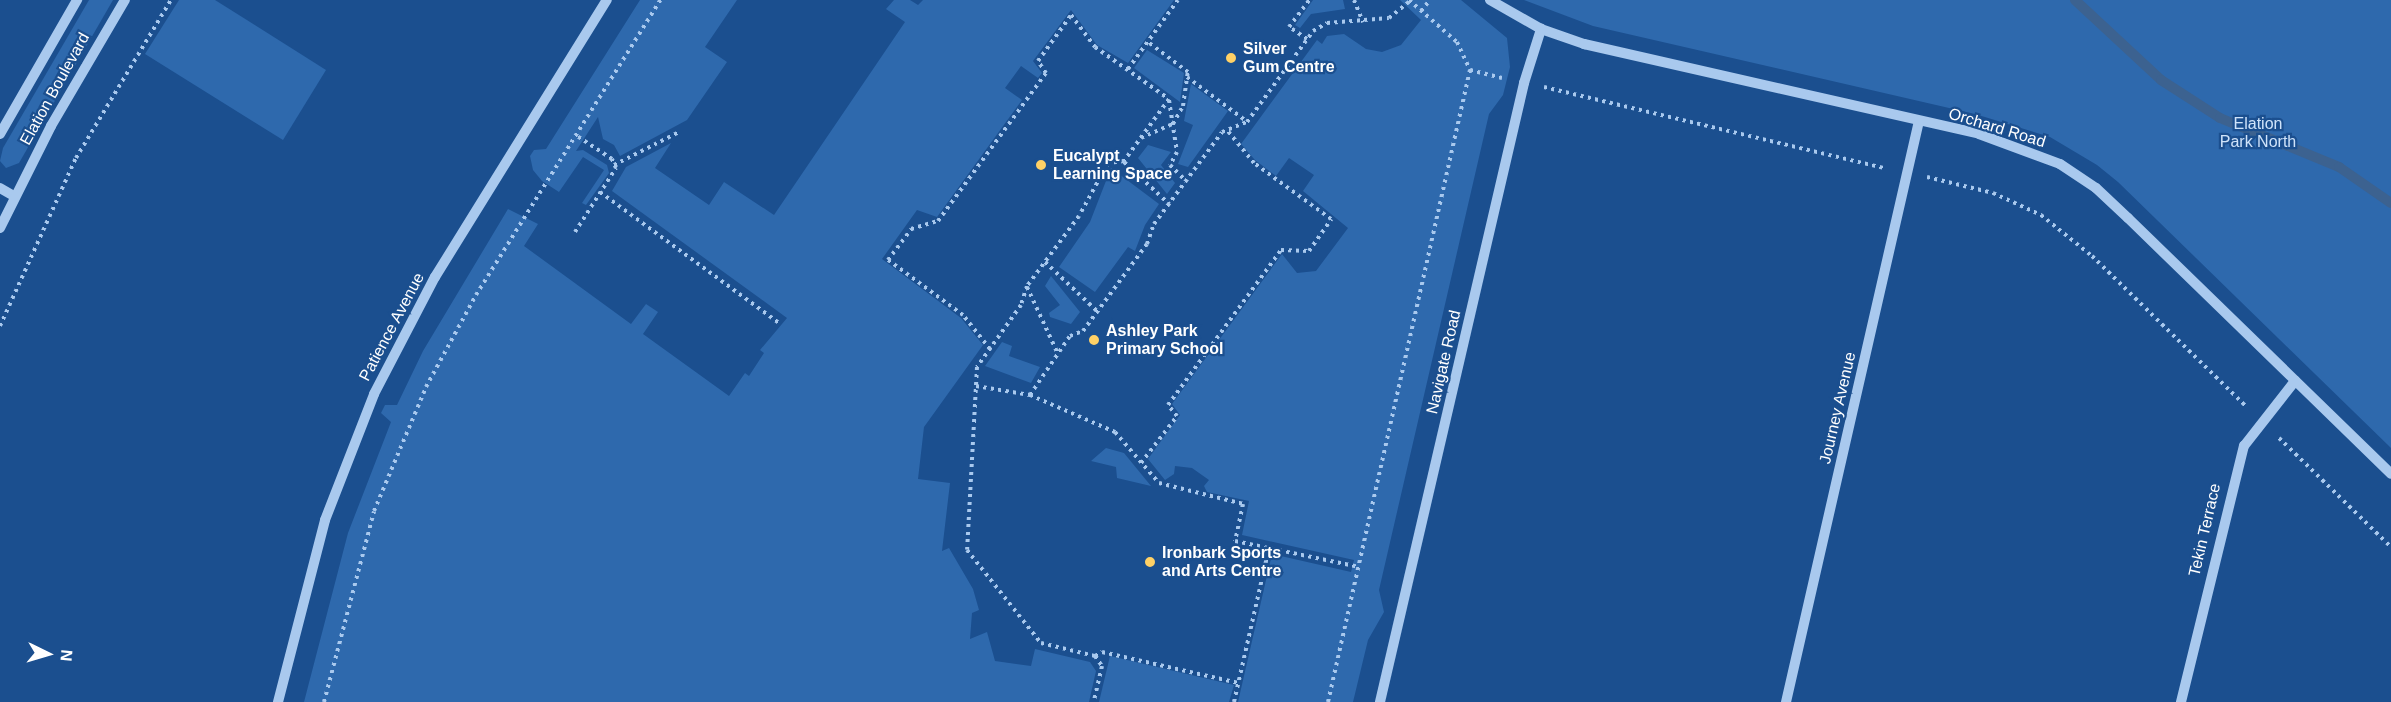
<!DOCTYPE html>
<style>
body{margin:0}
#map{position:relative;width:2391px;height:702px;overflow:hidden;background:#1b4f8f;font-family:Arial,sans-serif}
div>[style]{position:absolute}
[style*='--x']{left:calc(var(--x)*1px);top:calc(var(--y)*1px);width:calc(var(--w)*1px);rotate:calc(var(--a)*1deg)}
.green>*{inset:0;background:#2e69ad}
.stream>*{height:10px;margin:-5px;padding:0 5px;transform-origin:5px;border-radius:5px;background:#3c6290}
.path>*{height:4px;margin-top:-2px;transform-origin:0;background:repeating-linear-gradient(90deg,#a9c9ee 0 3px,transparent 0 7.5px)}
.minor>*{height:10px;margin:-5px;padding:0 5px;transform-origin:5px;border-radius:5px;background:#a9c9ee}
.dots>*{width:16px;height:16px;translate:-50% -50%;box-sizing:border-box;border:3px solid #1b4f8f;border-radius:50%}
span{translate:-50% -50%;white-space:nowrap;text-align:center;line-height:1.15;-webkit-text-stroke:4.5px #1b4f8f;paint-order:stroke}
.poi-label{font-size:16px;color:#fff;font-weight:700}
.left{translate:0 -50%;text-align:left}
.street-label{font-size:16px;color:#fff}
.park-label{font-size:16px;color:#cfe3fa}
.north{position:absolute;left:18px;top:624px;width:60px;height:60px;-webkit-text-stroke:4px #1b4f8f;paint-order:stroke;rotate:95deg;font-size:16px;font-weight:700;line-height:24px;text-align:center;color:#fff}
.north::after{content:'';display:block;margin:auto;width:21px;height:27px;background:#fff;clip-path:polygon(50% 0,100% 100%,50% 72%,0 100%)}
</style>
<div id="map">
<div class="green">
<i style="clip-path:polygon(89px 0,113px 0,19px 163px,6px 168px,0 161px,3px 148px)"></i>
<i style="clip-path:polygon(179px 0,215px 0,326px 70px,283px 140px,145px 54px)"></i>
<i style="clip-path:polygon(640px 0,737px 0,705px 47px,727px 62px,687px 120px,620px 156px,614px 145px,603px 139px,598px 117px,576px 151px,583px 150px,607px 165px,609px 173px,586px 205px,582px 203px,604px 170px,583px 157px,559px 192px,542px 181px,533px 170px,530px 156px,534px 150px,546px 149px)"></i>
<i style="clip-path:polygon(894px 0,910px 0,918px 5px,923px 0,1174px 0,1128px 63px,1097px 45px,1071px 10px,1033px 61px,1042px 73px,1038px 78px,1021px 66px,1005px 88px,1022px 100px,937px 217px,917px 210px,882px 259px,961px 318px,983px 345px,924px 427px,918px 479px,950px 483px,942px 551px,949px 548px,973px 589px,979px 610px,972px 613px,970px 639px,987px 632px,995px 661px,1031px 666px,1035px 649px,1090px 662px,1096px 671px,1089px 702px,304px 702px,348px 533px,391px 422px,381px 413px,385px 405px,397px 405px,423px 351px,508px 209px,538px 224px,524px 246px,631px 324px,646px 304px,658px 312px,643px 334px,729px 396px,745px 373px,749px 376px,764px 353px,760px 350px,787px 318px,612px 191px,626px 167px,671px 143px,655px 168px,709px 205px,724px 182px,774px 215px,905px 22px,886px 9px)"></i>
<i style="clip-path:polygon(1313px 0,1343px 0,1345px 9px,1311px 14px,1300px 28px,1295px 25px)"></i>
<i style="clip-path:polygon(1400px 0,1461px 0,1507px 38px,1510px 67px,1503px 95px,1489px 114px,1379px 590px,1384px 612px,1368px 640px,1353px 702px,1238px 702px,1272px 554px,1351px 572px,1354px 560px,1242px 535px,1249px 501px,1207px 492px,1204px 486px,1209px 480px,1192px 468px,1175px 466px,1174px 474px,1165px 480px,1148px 459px,1180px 415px,1172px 404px,1282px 254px,1297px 273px,1316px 271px,1348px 228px,1303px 191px,1314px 175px,1289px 158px,1276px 176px,1255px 160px,1241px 144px,1317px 40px,1322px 44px,1327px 36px,1344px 34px,1366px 49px,1382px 52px,1401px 45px,1421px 20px)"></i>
<i style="clip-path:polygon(1524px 0,2391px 0,2391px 448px,2118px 182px,2097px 165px,2050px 137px,1975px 114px,1593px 26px)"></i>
<i style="clip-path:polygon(1147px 50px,1184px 73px,1180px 102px,1134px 68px)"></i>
<i style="clip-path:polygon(1191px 84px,1228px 111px,1188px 167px,1178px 164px,1193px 125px,1184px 121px)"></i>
<i style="clip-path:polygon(1148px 145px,1171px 152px,1161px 165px,1175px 183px,1167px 194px,1138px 158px)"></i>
<i style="clip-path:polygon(1111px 168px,1159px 204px,1145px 225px,1135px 251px,1128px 247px,1095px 292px,1059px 267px,1090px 222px)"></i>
<i style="clip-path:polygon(1051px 276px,1080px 312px,1071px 324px,1050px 317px,1049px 313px,1060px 305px,1045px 286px)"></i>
<i style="clip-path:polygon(1002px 342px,1012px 346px,1009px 356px,1040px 367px,1031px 383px,985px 366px)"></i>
<i style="clip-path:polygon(1106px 448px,1124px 453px,1151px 486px,1117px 478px,1116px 467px,1091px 461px)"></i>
<i style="clip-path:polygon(1110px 656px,1234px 685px,1229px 702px,1099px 702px)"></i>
</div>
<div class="stream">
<i style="--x:2075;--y:0;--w:117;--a:42.9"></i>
<i style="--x:2161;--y:80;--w:70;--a:32.8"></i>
<i style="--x:2220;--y:118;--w:129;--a:22.4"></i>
<i style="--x:2339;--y:167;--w:63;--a:34.7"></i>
</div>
<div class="path">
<i style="--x:1354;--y:0;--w:24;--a:68"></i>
<i style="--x:1409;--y:0;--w:64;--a:41.2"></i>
<i style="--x:1457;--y:42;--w:31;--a:65"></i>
<i style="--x:1470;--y:70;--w:33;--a:14"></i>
<i style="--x:1421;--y:11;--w:14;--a:-51"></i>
<i style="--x:1307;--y:39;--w:22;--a:-146"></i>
<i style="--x:1289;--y:27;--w:34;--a:-53"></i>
<i style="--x:1128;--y:69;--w:85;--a:-54.1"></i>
<i style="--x:1187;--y:77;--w:74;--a:36.7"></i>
<i style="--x:1544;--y:87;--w:350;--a:13.4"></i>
<i style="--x:1169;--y:100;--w:53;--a:81.3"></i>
<i style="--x:1177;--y:152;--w:15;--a:118"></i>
<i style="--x:1170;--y:165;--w:23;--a:45"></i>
<i style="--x:1141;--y:138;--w:35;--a:-24"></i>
<i style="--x:1173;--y:124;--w:21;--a:-61"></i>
<i style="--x:1183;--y:106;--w:34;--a:-82"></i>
<i style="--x:1188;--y:72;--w:50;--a:-143.1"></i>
<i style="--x:1124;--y:162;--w:62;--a:43"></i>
<i style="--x:614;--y:165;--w:73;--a:-26.9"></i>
<i style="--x:1927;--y:177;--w:68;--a:13.6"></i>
<i style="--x:1993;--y:193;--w:53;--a:24.6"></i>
<i style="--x:2041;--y:215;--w:65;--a:38.8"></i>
<i style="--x:2092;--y:256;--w:216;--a:44.3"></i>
<i style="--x:600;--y:192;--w:222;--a:36.2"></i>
<i style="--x:575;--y:232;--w:76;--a:-57.4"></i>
<i style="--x:616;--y:168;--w:10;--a:-114"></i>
<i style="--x:612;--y:159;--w:42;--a:-146.7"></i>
<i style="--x:1045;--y:262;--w:71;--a:43.3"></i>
<i style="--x:1027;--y:287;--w:74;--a:65.2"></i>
<i style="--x:0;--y:326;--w:184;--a:-65.7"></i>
<i style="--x:76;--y:158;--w:184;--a:-59"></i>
<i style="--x:990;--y:349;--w:43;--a:-128.5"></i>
<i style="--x:963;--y:315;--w:93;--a:-143.7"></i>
<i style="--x:888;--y:260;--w:39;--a:-53"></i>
<i style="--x:911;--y:229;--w:28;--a:-17"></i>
<i style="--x:938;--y:221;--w:183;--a:-53.9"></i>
<i style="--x:1046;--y:73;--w:14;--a:-124"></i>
<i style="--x:1038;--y:61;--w:57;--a:-54.3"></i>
<i style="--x:1071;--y:15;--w:40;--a:53"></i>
<i style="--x:1095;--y:47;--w:90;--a:35.1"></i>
<i style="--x:1169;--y:99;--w:77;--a:126"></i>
<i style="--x:1124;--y:161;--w:16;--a:173"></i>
<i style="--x:1108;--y:163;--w:60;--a:118.7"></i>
<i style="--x:1079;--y:216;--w:87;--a:126.6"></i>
<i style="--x:1027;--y:286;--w:20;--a:108"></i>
<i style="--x:1021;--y:305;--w:76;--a:125.4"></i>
<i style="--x:977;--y:367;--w:183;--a:93.1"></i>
<i style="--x:967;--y:550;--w:119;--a:51.5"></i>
<i style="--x:1041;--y:643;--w:56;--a:13.5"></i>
<i style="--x:1095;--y:656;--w:12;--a:55"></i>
<i style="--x:1102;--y:666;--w:37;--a:103"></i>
<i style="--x:976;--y:386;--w:55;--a:9.5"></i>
<i style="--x:1030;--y:395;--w:93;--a:23.5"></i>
<i style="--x:1115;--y:432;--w:67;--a:49.2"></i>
<i style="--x:1159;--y:483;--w:87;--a:14"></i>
<i style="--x:1243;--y:504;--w:38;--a:102"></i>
<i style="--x:1235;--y:541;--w:127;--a:11.8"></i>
<i style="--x:1030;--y:395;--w:71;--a:-55.9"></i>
<i style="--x:1070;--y:336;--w:14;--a:-21"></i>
<i style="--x:1083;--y:331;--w:108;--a:-53.7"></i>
<i style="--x:1147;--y:244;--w:21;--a:-71"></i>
<i style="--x:1154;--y:224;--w:114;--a:-53.5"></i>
<i style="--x:1222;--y:132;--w:27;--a:-22"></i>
<i style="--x:1247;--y:122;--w:112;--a:-54"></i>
<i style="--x:1313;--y:31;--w:16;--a:-30"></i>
<i style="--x:1327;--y:23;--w:62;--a:-4.6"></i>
<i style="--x:1389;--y:18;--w:27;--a:-39"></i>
<i style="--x:2279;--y:438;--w:156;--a:44.2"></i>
<i style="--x:1141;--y:463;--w:59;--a:-52.5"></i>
<i style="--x:1177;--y:416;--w:14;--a:-129"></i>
<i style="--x:1168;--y:405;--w:192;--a:-53.9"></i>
<i style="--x:1281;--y:250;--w:28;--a:2"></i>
<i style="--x:1309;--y:251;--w:39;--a:-55"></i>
<i style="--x:1331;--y:219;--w:95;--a:-144"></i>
<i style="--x:1254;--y:163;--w:43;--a:-129.3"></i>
<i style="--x:1095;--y:656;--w:8;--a:-30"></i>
<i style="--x:1102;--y:652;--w:139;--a:12.8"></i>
<i style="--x:324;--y:702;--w:197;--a:-75.3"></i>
<i style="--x:374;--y:511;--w:134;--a:-67.2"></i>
<i style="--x:426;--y:387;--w:105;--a:-61.5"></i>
<i style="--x:476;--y:295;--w:348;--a:-58"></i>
<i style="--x:1234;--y:702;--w:158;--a:-77.2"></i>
<i style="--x:1328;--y:702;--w:648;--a:-77.34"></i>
</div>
<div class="minor">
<i style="--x:1490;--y:0;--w:59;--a:29.6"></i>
<i style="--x:1541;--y:29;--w:46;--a:19.2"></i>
<i style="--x:1584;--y:44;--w:405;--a:12.8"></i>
<i style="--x:1979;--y:134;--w:86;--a:20.3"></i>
<i style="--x:2060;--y:164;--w:43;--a:33.7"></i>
<i style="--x:2096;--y:188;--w:44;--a:43.2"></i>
<i style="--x:2128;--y:218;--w:367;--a:44.2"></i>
<i style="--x:0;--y:134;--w:155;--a:-60.1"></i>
<i style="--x:0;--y:188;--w:16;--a:30"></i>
<i style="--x:0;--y:228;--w:114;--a:-63.4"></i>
<i style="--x:51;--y:126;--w:146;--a:-59.6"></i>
<i style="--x:278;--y:702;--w:188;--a:-75.5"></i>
<i style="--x:325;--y:520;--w:135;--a:-68.7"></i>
<i style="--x:374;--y:394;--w:132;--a:-62.5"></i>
<i style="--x:435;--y:277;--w:326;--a:-58.2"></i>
<i style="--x:1380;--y:702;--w:636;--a:-76.9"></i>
<i style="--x:1524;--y:83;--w:57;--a:-72.5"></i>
<i style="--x:1786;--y:702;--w:596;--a:-77.11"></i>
<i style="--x:2181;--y:702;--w:264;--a:-76.2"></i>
<i style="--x:2244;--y:446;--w:83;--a:-51.9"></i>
</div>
<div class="dots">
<i style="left:1231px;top:58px;background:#ffd166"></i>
<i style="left:1041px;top:165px;background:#ffd166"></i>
<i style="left:1094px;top:340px;background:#ffd166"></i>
<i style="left:1150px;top:562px;background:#ffd166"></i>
</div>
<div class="poi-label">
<span class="left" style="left:1243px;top:58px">Silver<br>Gum Centre</span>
<span class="left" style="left:1053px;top:165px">Eucalypt<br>Learning Space</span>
<span class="left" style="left:1106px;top:340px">Ashley Park<br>Primary School</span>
<span class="left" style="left:1162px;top:562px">Ironbark Sports<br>and Arts Centre</span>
</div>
<div class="street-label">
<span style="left:55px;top:89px;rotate:-61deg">Elation Boulevard</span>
<span style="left:1997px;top:128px;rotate:17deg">Orchard Road</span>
<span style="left:392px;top:327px;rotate:-62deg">Patience Avenue</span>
<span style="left:1444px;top:362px;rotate:-77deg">Navigate Road</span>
<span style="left:1838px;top:408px;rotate:-77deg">Journey Avenue</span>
<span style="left:2205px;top:530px;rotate:-77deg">Tekin Terrace</span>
</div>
<div class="park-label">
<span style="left:2258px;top:133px">Elation<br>Park North</span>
</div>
<div class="north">N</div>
</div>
